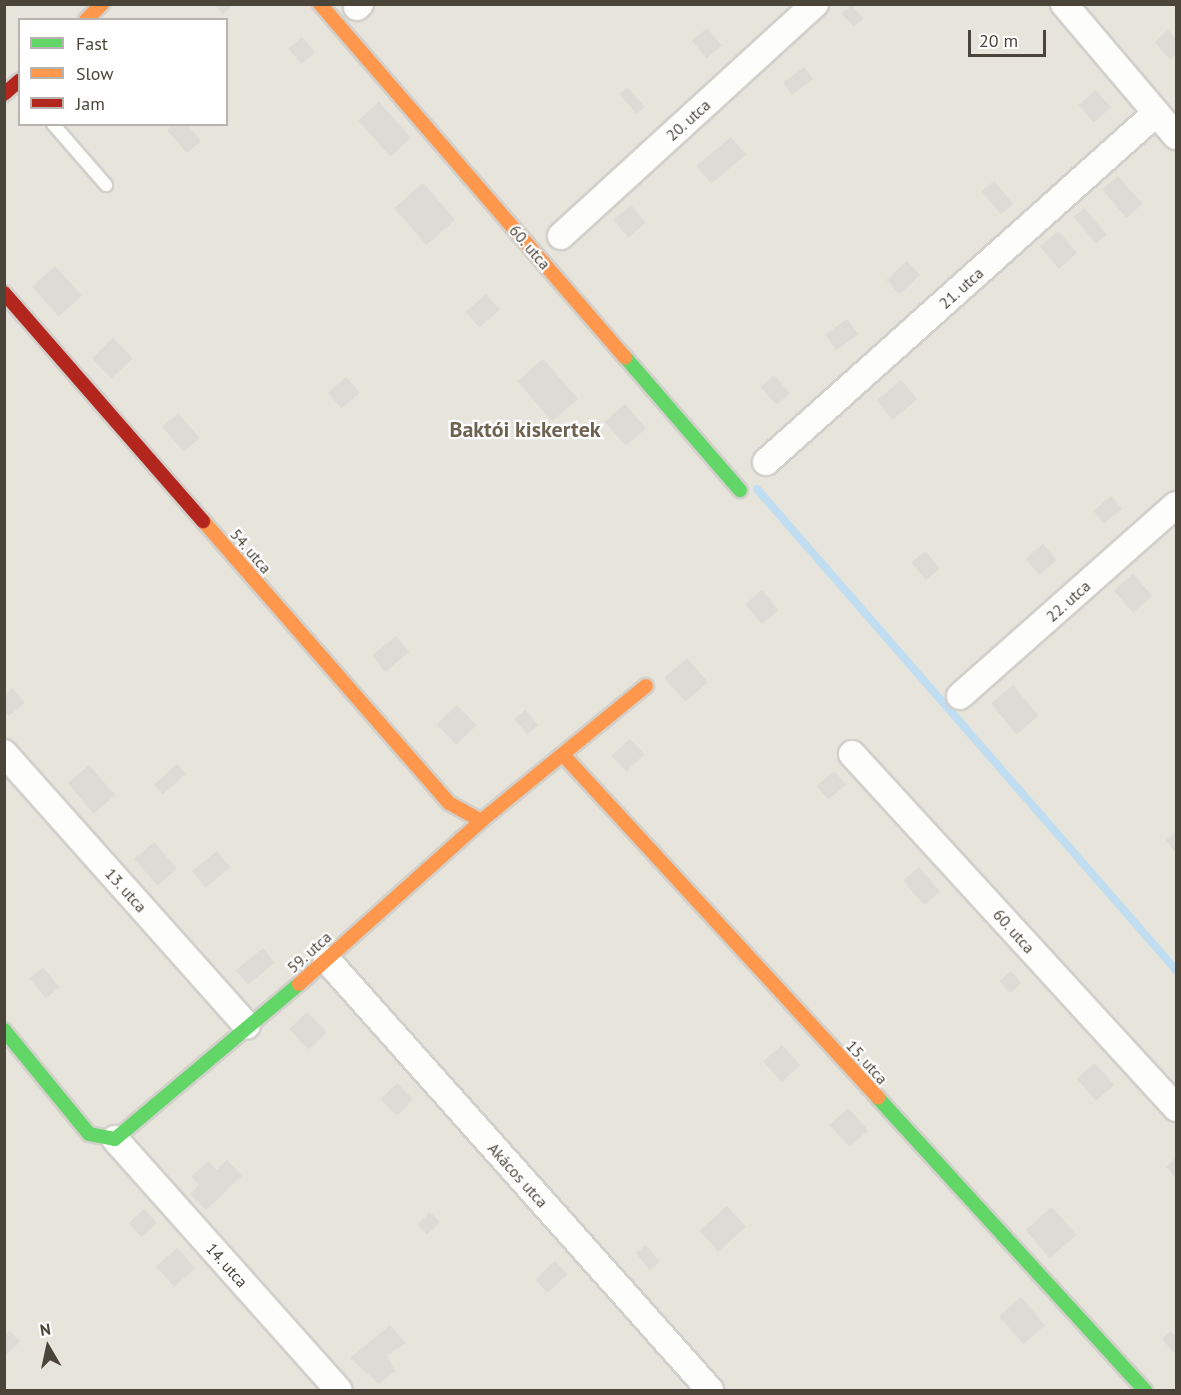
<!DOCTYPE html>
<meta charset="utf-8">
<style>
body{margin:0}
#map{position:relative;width:1181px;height:1395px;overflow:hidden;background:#f4f2ee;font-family:"PT Sans",sans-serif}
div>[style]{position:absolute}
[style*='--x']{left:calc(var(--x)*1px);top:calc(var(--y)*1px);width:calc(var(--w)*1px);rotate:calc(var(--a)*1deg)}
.residential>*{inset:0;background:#e7e4dc}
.stream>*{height:8px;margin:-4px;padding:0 4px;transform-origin:4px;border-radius:4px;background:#c0ddf1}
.building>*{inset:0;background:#dedbd6;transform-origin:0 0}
.roads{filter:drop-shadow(2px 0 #d2d0cb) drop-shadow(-2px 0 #d2d0cb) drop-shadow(0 2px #d2d0cb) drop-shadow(0 -2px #d2d0cb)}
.lane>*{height:12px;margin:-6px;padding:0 6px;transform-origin:6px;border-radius:6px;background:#fdfdfc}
.street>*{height:26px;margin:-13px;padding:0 13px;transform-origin:13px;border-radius:13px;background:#fdfdfc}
.fast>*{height:14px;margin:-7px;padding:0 7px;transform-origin:7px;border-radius:7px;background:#63d668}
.slow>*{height:14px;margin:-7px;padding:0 7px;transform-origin:7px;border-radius:7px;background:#ff974d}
.jam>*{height:14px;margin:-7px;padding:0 7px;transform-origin:7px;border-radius:7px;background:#b3261e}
span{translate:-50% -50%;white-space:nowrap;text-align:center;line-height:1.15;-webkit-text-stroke:4.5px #fff;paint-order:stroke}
.street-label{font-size:16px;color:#4b4439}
.district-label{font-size:22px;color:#6e6250;font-weight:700}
.frame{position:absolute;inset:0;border:6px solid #4b4439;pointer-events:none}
.legend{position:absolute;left:18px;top:18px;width:210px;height:108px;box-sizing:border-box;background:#fff;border:2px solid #b7b4b0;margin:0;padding:8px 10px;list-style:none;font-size:18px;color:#4b4439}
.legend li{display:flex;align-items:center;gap:12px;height:30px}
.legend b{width:30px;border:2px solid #b7b4b0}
.north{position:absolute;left:18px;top:1317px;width:60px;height:60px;-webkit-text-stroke:4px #fff;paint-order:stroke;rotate:351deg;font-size:16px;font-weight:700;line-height:24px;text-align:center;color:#4b4439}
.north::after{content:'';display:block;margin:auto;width:21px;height:27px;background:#4b4439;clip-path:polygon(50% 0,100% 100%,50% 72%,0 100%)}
.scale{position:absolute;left:968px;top:30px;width:78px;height:27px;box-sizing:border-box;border:3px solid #4b4439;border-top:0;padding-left:8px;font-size:18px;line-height:21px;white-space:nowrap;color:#4b4439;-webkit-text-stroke:4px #fff;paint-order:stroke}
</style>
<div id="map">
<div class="residential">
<i style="clip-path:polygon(evenodd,5px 5px,1176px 5px,1176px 1390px,5px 1390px,5px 5px,20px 20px,226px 20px,226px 124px,20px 124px,20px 20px)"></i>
</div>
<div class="stream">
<i style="--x:757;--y:489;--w:638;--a:48.94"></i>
</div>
<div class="building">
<i style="clip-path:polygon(214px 4px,234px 4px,223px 14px)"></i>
<i style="left:851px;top:5px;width:18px;height:13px;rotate:47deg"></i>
<i style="left:707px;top:28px;width:23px;height:20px;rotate:50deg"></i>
<i style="clip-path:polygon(1168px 30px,1176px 39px,1176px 54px,1170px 60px,1155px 42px)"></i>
<i style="left:302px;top:37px;width:20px;height:18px;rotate:49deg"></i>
<i style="left:804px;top:67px;width:15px;height:26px;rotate:53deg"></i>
<i style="left:628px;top:87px;width:26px;height:11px;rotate:50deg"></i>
<i style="left:1096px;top:90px;width:23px;height:23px;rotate:49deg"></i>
<i style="left:379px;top:102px;width:48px;height:28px;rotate:48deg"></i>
<i style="clip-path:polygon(173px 124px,187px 124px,201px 141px,187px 153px,167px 130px)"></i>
<i style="left:731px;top:137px;width:23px;height:45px;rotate:50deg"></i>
<i style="left:1118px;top:176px;width:37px;height:21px;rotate:49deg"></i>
<i style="left:994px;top:181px;width:30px;height:16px;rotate:50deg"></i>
<i style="left:423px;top:183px;width:49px;height:38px;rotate:49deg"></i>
<i style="left:631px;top:205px;width:23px;height:23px;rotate:50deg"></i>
<i style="left:1084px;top:208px;width:35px;height:14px;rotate:49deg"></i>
<i style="left:1058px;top:231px;width:29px;height:24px;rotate:49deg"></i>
<i style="left:907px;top:261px;width:19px;height:28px;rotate:47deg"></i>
<i style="left:55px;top:266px;width:40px;height:31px;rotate:48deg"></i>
<i style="left:486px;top:294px;width:21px;height:27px;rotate:49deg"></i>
<i style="left:847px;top:319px;width:19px;height:27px;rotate:54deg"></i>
<i style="left:113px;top:338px;width:28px;height:29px;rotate:46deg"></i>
<i style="left:543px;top:359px;width:53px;height:34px;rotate:49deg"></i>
<i style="left:774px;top:375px;width:24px;height:18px;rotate:48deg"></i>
<i style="left:346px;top:377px;width:21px;height:24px;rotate:49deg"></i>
<i style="left:901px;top:380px;width:25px;height:32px;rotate:50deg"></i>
<i style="left:625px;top:404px;width:32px;height:27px;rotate:49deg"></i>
<i style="left:178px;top:413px;width:33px;height:21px;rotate:49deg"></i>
<i style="left:1111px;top:496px;width:17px;height:23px;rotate:50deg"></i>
<i style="left:1043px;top:544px;width:21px;height:23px;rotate:49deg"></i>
<i style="left:925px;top:551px;width:23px;height:18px;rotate:50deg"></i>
<i style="left:1133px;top:574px;width:29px;height:25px;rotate:49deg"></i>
<i style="left:762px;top:590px;width:26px;height:22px;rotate:50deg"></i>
<i style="left:396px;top:636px;width:21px;height:31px;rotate:51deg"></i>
<i style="left:687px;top:658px;width:32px;height:30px;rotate:49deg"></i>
<i style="left:1013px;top:685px;width:40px;height:29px;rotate:50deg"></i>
<i style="clip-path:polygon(12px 688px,25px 703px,9px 716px,4px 711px,4px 695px)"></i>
<i style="left:457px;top:705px;width:28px;height:28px;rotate:46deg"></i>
<i style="left:525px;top:710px;width:20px;height:14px;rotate:49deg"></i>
<i style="left:630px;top:739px;width:21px;height:25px;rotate:47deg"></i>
<i style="left:177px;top:764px;width:13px;height:31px;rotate:48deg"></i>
<i style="left:89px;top:765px;width:40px;height:28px;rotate:49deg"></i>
<i style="left:834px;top:771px;width:18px;height:23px;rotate:49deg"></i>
<i style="clip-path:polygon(1176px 831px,1176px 853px,1166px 840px)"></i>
<i style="left:154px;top:842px;width:35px;height:26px;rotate:49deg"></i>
<i style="left:217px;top:851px;width:21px;height:32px;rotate:51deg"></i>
<i style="left:919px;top:867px;width:32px;height:21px;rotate:49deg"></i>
<i style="left:263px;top:948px;width:19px;height:35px;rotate:51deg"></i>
<i style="left:43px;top:967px;width:26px;height:18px;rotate:50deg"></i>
<i style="left:1011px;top:971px;width:16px;height:15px;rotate:50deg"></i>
<i style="left:307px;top:1012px;width:28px;height:25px;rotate:46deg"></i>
<i style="left:782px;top:1045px;width:27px;height:25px;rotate:48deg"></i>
<i style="left:1095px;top:1063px;width:29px;height:24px;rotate:49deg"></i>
<i style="left:397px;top:1083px;width:23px;height:23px;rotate:45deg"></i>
<i style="left:848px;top:1108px;width:30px;height:25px;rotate:48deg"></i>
<i style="clip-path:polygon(1176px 1157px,1176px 1179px,1166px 1167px)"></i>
<i style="clip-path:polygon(227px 1160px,242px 1176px,206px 1210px,190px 1194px,199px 1185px,191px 1177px,208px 1161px,217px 1170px)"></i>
<i style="left:727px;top:1206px;width:28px;height:37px;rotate:48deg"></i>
<i style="left:1052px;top:1207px;width:37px;height:35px;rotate:49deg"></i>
<i style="left:144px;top:1209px;width:19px;height:21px;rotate:47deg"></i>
<i style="left:430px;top:1212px;width:14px;height:18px;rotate:45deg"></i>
<i style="left:646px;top:1245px;width:22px;height:13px;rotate:51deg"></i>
<i style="left:177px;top:1248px;width:27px;height:28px;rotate:48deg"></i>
<i style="left:555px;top:1261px;width:18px;height:27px;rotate:47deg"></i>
<i style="left:1021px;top:1297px;width:37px;height:29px;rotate:49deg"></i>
<i style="clip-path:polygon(390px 1325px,406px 1343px,387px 1355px,395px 1371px,379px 1384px,350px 1358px)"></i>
<i style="clip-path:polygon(10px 1331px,20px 1342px,4px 1356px,4px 1335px)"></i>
<i style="clip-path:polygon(1171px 1331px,1176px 1337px,1176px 1355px,1162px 1339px)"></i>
</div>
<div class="roads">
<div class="lane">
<i style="--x:53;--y:124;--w:81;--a:49"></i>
</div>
<div class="street">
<i style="--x:1064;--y:4;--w:173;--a:49.7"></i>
<i style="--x:357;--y:7;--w:4;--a:-45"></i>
<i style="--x:561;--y:236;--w:344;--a:-42.4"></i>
<i style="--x:766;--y:462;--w:523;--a:-41.82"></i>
<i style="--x:960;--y:696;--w:288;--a:-41.5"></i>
<i style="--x:4;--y:753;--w:365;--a:48.3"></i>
<i style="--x:852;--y:754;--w:480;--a:47.5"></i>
<i style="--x:327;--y:960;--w:576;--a:48.31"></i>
<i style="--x:115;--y:1139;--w:336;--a:48.3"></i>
</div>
<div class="fast">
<i style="--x:625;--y:357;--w:176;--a:49.2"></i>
<i style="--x:4;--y:1030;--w:134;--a:50.7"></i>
<i style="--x:89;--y:1134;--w:26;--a:11"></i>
<i style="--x:115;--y:1139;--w:241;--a:-40.1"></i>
<i style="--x:878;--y:1098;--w:396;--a:47.6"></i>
</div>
<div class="slow">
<i style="--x:320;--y:4;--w:467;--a:49.2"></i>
<i style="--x:86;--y:20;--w:23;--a:-45"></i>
<i style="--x:203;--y:521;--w:374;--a:48.9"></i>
<i style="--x:449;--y:803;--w:37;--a:29"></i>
<i style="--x:564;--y:756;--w:464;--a:47.4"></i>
<i style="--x:299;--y:984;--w:244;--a:-41.8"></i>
<i style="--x:481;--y:821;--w:213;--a:-39.3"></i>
</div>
<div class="jam">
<i style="--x:4;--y:94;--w:21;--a:-41"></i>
<i style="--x:4;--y:293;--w:303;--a:48.9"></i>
</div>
</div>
<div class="street-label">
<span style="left:688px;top:120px;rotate:-42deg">20. utca</span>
<span style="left:530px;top:247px;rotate:49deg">60. utca</span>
<span style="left:961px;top:288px;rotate:-42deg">21. utca</span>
<span style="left:251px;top:551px;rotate:49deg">54. utca</span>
<span style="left:1068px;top:601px;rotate:-42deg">22. utca</span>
<span style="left:126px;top:890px;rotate:48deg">13. utca</span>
<span style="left:1014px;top:931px;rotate:48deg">60. utca</span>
<span style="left:309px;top:952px;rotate:-42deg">59. utca</span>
<span style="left:867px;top:1062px;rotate:48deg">15. utca</span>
<span style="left:518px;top:1175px;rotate:48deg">Akácos utca</span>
<span style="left:227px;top:1265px;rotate:48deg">14. utca</span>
</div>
<div class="district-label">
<span style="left:525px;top:430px">Baktói kiskertek</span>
</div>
<div class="frame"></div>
<ul class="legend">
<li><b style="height:8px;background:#63d668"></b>Fast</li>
<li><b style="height:8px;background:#ff974d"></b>Slow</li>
<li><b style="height:8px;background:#b3261e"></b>Jam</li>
</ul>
<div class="north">N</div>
<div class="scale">20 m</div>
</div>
